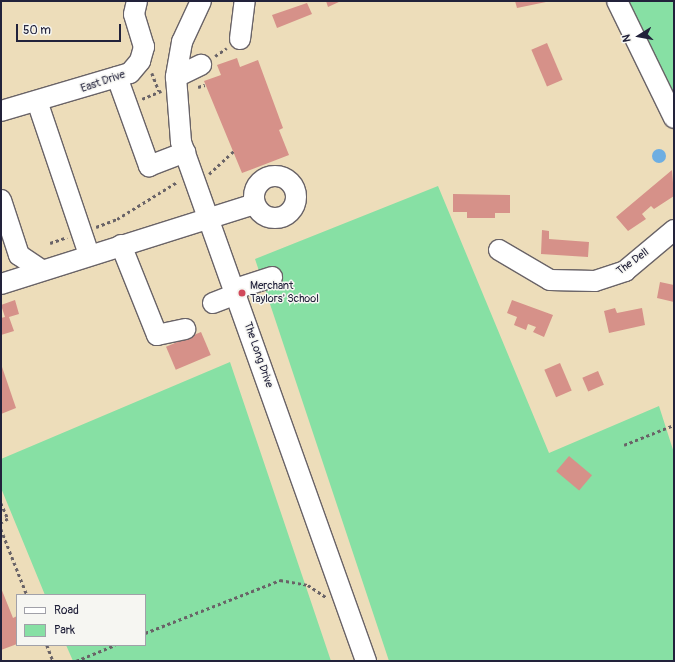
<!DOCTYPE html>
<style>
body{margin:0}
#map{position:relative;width:675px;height:662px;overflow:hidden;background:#edddba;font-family:Pangolin,sans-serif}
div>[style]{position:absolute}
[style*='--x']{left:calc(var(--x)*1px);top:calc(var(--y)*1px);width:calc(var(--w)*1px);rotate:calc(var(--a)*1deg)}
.green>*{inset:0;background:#87e0a4}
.water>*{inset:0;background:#6eaee2}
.round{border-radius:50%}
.building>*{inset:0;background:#d69189;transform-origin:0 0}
.path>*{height:2.5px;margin-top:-1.25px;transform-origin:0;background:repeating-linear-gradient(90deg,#696367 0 3px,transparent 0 6px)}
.roads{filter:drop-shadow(1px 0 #696367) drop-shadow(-1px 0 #696367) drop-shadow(0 1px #696367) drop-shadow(0 -1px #696367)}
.minor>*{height:20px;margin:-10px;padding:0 10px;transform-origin:10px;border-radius:10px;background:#fff}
.minor>.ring{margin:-10px;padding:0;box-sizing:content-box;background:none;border:20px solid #fff;border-radius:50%}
.dots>*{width:11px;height:11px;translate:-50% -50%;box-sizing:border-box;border:2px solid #f6f6f2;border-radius:50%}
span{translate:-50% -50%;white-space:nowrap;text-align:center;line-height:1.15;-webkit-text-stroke:3px #f6f6f2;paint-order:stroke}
.street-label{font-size:11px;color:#22223b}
.poi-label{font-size:11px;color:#22223b}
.left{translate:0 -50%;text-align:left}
.frame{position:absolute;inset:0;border:2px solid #22223b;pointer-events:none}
.legend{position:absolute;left:16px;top:594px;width:130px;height:52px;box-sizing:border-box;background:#f6f6f2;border:1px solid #a1a1a9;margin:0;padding:5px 7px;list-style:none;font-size:12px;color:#22223b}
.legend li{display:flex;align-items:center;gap:8px;height:20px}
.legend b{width:20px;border:1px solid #a1a1a9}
.north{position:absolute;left:619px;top:16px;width:40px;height:40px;-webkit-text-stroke:3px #f6f6f2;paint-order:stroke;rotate:259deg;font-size:11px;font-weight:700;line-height:16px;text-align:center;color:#22223b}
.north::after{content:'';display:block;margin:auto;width:14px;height:18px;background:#22223b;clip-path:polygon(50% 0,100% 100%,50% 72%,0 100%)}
.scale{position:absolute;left:16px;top:24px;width:105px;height:18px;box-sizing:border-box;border:2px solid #22223b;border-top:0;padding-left:5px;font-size:12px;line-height:14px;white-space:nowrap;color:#22223b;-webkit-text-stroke:3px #f6f6f2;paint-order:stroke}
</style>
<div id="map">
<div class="green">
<i style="clip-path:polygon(627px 1px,674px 1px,674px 100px)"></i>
<i style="clip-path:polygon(438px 186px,549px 453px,659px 406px,674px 453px,674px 661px,389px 661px,255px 259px)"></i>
<i style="clip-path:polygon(230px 362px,331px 661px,73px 661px,66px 645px,145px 645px,145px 595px,45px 595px,1px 488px,1px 459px)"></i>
</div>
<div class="water">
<i class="round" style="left:652px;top:149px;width:14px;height:14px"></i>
</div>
<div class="building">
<i style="clip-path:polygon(326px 1px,341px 1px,328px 7px)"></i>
<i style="clip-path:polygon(515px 1px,545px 1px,546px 2px,517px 8px)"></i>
<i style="clip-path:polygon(307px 3px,312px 14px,277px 28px,272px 15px)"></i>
<i style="left:547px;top:43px;width:40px;height:17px;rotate:67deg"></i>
<i style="clip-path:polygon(237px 58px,240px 67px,258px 60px,283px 128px,279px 130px,289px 155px,242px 173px,204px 81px,221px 75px,217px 65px)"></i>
<i style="clip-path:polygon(672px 170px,674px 196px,654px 209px,651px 206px,642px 214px,646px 219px,628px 231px,616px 217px)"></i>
<i style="clip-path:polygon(453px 194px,510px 195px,510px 213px,495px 213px,495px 218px,467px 218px,467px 212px,453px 212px)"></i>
<i style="clip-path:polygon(542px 230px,549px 231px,549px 239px,589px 242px,588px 257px,541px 254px)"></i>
<i style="clip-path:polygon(660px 282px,674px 285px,674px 302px,657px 298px)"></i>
<i style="clip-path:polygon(15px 300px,19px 314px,9px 317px,14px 331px,1px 335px,1px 318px,5px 317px,1px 305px)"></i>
<i style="clip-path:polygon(512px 300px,553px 315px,544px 337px,533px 332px,536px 327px,528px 324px,526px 330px,514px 325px,517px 317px,507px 313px)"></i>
<i style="clip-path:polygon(615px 308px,617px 313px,642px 308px,645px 325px,609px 333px,604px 311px)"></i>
<i style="left:201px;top:332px;width:25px;height:38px;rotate:67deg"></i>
<i style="left:560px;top:363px;width:30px;height:17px;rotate:67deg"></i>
<i style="clip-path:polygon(1px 364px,16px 408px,1px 414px)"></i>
<i style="left:598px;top:371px;width:15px;height:17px;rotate:67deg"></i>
<i style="left:569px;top:456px;width:30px;height:20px;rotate:40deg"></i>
<i style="clip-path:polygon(1px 588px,13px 618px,17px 616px,17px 644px,1px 650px)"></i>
</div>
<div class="path">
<i style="--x:215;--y:56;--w:14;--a:-34"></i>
<i style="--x:152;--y:73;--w:19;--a:69"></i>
<i style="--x:198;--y:87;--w:7;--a:-16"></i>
<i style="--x:142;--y:99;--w:21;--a:-23"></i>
<i style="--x:209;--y:174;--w:34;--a:-43"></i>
<i style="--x:96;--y:227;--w:22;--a:-21"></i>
<i style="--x:117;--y:219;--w:70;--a:-31.7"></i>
<i style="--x:50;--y:243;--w:18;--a:-19"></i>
<i style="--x:624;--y:445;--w:54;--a:-21.8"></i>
<i style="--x:1;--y:503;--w:17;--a:66"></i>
<i style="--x:8;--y:519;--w:8;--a:150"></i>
<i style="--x:1;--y:529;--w:71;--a:68.5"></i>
<i style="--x:145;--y:633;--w:145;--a:-21.4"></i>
<i style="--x:280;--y:580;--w:28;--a:10"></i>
<i style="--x:308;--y:585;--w:22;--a:34"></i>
<i style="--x:47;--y:645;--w:17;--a:69"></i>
<i style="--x:76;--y:661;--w:42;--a:-22.3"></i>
</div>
<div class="roads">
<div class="minor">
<i style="--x:201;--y:1;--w:45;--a:114.9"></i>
<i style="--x:182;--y:42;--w:36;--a:100"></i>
<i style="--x:176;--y:77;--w:65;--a:85.6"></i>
<i style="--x:181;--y:142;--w:551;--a:70.38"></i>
<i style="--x:617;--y:1;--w:130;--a:64"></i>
<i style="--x:240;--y:39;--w:38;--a:-83"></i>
<i style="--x:117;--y:77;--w:95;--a:70.2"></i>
<i style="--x:149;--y:166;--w:39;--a:-21"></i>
<i style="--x:176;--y:77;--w:28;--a:-26"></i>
<i style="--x:37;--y:101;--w:163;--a:71.3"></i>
<i style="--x:1;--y:111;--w:134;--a:-16.4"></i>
<i style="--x:130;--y:73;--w:16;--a:-50"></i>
<i style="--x:140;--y:61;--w:15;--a:-74"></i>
<i style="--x:144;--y:47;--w:34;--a:-107"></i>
<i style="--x:134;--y:14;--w:13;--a:-77"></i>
<i class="ring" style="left:254px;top:176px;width:22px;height:22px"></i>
<i style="--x:1;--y:200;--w:58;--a:71.9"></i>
<i style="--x:19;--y:255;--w:27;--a:34"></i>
<i style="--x:121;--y:245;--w:97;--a:68.2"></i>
<i style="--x:157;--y:335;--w:29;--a:-12"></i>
<i style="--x:499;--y:250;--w:59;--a:30.5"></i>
<i style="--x:550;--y:280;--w:45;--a:1.3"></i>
<i style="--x:595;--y:281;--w:32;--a:-18"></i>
<i style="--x:625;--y:271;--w:64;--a:-39.9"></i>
<i style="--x:1;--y:284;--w:265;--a:-17.5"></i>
<i style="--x:235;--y:289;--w:39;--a:-18"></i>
<i style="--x:213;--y:303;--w:26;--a:-21"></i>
</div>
</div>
<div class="dots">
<i style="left:242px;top:293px;background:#d1495b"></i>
</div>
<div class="street-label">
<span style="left:103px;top:82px;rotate:-19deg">East Drive</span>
<span style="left:633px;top:262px;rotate:-36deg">The Dell</span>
<span style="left:258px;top:355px;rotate:71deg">The Long Drive</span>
</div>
<div class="poi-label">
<span class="left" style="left:250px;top:293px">Merchant<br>Taylors' School</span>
</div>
<div class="frame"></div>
<ul class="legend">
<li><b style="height:5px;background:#fff"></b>Road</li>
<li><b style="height:11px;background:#87e0a4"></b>Park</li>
</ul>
<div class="north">N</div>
<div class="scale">50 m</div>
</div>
